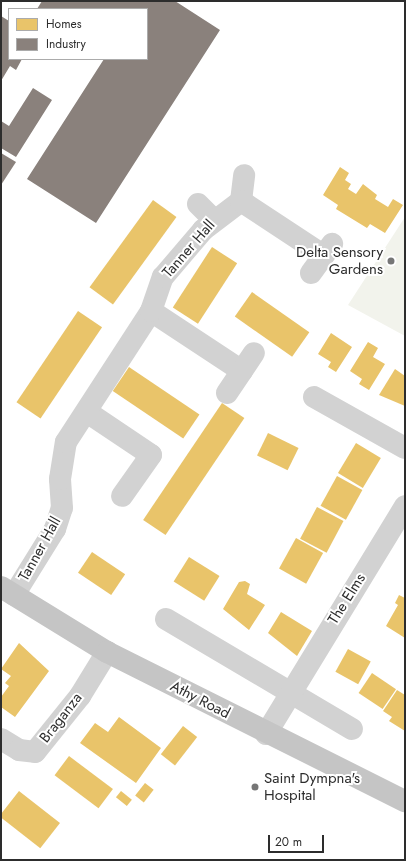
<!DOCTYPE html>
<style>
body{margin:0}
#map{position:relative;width:406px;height:861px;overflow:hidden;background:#fff;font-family:Jost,sans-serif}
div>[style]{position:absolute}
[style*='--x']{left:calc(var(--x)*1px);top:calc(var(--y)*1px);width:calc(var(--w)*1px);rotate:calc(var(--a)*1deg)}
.green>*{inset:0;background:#f2f3ec}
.homes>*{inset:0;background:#e9c46a;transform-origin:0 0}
.industry>*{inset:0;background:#8a817c}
.minor>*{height:22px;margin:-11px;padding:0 11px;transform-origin:11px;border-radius:11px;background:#d2d2d2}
.major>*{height:22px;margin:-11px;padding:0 11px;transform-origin:11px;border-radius:11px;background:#c5c5c5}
.dots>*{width:11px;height:11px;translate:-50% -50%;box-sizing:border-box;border:2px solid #fff;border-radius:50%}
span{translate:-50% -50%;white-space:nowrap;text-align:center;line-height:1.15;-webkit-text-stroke:4px #fff;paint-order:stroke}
.street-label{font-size:15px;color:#2d2d2d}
.poi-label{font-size:15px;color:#2d2d2d}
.right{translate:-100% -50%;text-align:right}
.left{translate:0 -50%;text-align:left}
.frame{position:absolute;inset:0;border:2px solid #2d2d2d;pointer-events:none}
.legend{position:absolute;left:8px;top:8px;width:140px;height:52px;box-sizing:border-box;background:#fff;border:1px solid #ababab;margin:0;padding:5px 7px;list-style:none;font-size:12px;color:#2d2d2d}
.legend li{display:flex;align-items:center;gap:8px;height:20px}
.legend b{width:20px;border:1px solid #ababab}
.scale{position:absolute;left:268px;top:835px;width:56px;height:18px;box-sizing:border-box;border:2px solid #2d2d2d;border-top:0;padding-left:5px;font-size:12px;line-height:14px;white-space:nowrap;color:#2d2d2d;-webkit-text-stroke:3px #fff;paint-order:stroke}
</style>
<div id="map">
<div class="green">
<i style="clip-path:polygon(405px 217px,405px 336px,348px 305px)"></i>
</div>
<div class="homes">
<i style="clip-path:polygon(340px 167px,349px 173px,345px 180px,351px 184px,348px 189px,356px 194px,363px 184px,377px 195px,375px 199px,388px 207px,393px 199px,403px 205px,385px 233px,370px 224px,367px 228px,336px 209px,338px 205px,323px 195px)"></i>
<i style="left:153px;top:200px;width:29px;height:108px;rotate:36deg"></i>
<i style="left:212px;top:247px;width:30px;height:72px;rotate:33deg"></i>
<i style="left:252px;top:292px;width:70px;height:30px;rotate:35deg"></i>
<i style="left:78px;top:311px;width:29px;height:110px;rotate:34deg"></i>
<i style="clip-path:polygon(331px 333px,352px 347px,336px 372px,328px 367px,331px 362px,318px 354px)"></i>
<i style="clip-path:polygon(368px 342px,378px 348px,373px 357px,385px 364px,369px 390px,359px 384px,362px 379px,350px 371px)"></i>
<i style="left:129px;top:367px;width:85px;height:29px;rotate:34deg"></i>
<i style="clip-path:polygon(395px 369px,405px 376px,405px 406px,379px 395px)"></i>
<i style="left:222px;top:403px;width:27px;height:141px;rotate:34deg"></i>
<i style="left:268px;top:433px;width:34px;height:25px;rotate:26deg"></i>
<i style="left:356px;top:443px;width:29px;height:35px;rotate:31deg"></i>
<i style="left:337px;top:476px;width:29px;height:34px;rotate:29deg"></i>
<i style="left:317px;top:507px;width:30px;height:36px;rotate:28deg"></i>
<i style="left:296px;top:538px;width:31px;height:35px;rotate:29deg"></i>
<i style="left:92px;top:552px;width:40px;height:25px;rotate:34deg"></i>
<i style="left:189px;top:557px;width:36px;height:29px;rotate:32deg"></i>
<i style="clip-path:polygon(245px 581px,250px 584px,247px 594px,265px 605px,249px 630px,223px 609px,239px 582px)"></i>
<i style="clip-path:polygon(399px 595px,405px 598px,405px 638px,386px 626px,398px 605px,395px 603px)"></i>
<i style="clip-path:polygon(281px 612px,312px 631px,297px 656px,268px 633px)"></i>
<i style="clip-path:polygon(19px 643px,49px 671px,15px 717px,1px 707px,1px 697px,9px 686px,5px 683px,11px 676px,1px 669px)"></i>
<i style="left:348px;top:649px;width:26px;height:26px;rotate:29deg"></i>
<i style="left:372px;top:673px;width:29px;height:24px;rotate:34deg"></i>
<i style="clip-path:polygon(397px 690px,405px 695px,405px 731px,389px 721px,392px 717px,383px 711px)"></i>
<i style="clip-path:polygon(119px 717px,161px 748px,136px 783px,80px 743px,95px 723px,108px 732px)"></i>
<i style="left:183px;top:726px;width:18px;height:36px;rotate:38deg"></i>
<i style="left:69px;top:756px;width:55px;height:24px;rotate:37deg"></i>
<i style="left:145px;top:783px;width:11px;height:16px;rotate:38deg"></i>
<i style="left:19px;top:791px;width:52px;height:32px;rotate:38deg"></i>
<i style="left:121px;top:791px;width:14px;height:8px;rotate:39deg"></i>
</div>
<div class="industry">
<i style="clip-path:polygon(42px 1px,175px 1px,220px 30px,96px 223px,27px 179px,104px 59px,147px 59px,147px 9px,37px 9px)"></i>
<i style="clip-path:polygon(1px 16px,9px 21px,9px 59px,22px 59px,16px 70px,10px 66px,1px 81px)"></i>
<i style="clip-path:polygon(33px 88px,52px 100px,16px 157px,1px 148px,1px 121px,9px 126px)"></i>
<i style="clip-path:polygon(1px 153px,16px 162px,1px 185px)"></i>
</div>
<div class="minor">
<i style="--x:241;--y:201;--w:26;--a:-83"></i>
<i style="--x:198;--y:204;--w:23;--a:45"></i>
<i style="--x:311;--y:273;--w:36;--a:-54"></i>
<i style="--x:151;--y:311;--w:109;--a:33.4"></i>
<i style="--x:227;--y:393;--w:48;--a:-56"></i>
<i style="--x:314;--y:397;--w:104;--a:29.3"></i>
<i style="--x:87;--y:412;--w:77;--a:33.9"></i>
<i style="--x:151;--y:455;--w:50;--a:125.3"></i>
<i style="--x:14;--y:595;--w:78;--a:-58.2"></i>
<i style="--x:55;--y:529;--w:22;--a:-72"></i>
<i style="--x:62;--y:508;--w:29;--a:-94"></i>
<i style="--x:60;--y:479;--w:37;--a:-81"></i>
<i style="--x:66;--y:442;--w:156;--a:-57"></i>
<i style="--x:151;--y:311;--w:36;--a:-71"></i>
<i style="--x:163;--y:277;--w:62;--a:-49.6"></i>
<i style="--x:203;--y:230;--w:48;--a:-37.3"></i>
<i style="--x:241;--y:201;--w:98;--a:33.4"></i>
<i style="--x:166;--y:619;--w:216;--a:30.6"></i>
<i style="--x:266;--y:734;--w:267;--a:-58.6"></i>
<i style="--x:1;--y:739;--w:21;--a:31"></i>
<i style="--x:19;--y:750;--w:16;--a:7"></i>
<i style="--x:35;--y:752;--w:72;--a:-51.2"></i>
<i style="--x:80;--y:696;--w:52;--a:-58.5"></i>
</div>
<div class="major">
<i style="--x:1;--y:587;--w:124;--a:31.5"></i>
<i style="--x:107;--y:652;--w:333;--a:26.6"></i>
</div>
<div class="dots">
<i style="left:391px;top:261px;background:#767676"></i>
<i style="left:255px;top:787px;background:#767676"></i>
</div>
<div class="street-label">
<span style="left:189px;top:249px;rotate:-49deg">Tanner Hall</span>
<span style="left:40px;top:549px;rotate:-61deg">Tanner Hall</span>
<span style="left:347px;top:599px;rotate:-58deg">The Elms</span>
<span style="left:200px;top:700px;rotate:27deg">Athy Road</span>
<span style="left:61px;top:718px;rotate:-52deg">Braganza</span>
</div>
<div class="poi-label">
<span class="right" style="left:383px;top:261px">Delta Sensory<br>Gardens</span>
<span class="left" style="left:264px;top:787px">Saint Dympna's<br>Hospital</span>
</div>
<div class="frame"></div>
<ul class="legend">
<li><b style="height:11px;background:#e9c46a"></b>Homes</li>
<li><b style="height:11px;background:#8a817c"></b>Industry</li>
</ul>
<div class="scale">20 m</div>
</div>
